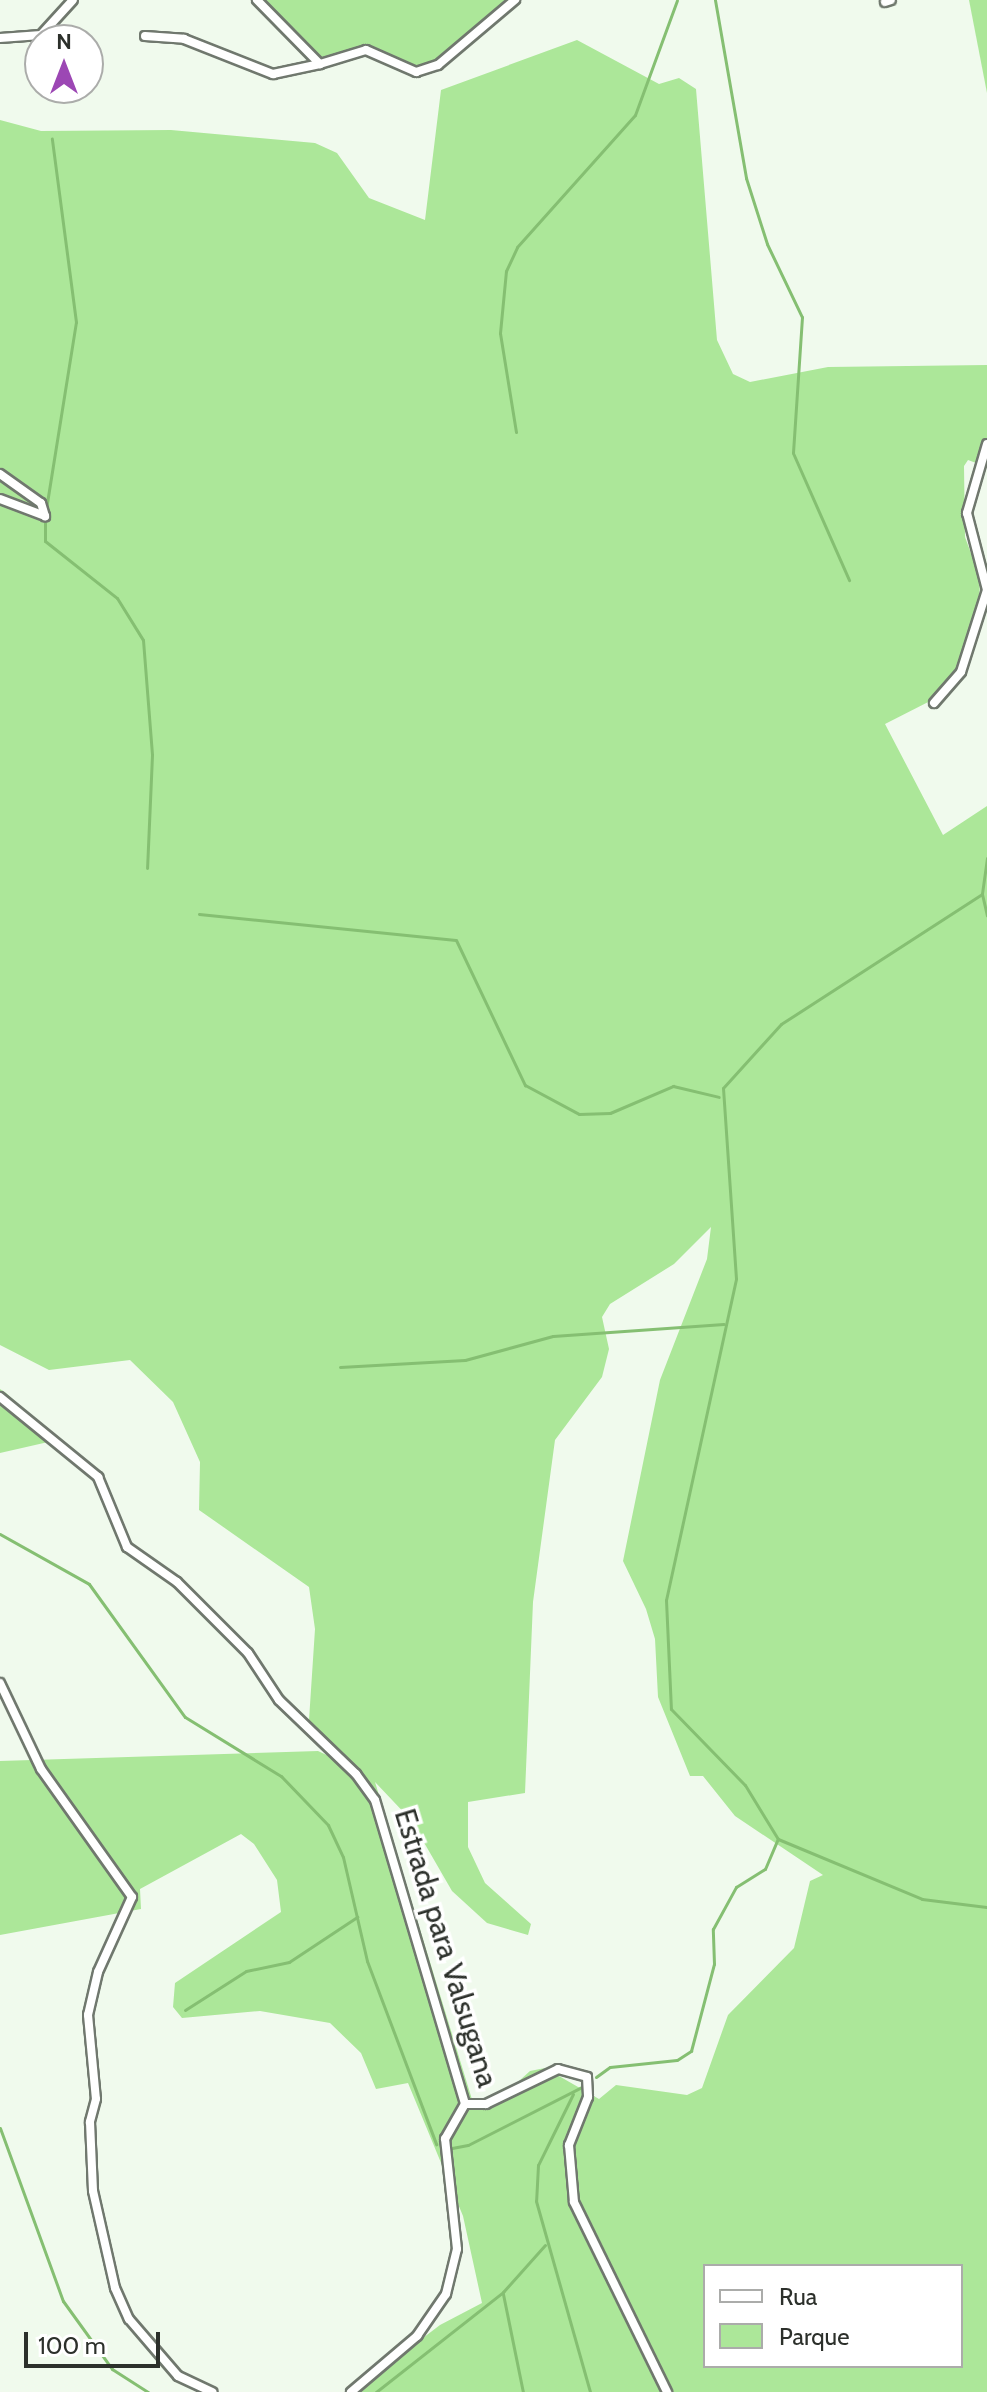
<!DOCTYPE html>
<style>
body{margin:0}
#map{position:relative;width:987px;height:2392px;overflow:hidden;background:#f0faed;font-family:Cabin,sans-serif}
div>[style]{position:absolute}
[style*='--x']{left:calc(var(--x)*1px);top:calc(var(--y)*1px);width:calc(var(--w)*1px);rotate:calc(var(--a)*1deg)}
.green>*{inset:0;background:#ace799}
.stream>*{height:3px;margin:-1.5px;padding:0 1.5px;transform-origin:1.5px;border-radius:1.5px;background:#85bf72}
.roads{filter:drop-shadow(2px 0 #70786e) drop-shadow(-2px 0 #70786e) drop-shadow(0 2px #70786e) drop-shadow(0 -2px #70786e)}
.minor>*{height:8px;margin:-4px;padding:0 4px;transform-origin:4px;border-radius:4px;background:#fff}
span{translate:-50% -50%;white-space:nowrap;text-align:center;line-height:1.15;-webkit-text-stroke:7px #fff;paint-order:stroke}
.street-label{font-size:30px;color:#2c302b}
.legend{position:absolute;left:703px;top:2264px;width:260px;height:104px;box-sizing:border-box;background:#fff;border:2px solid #abacaa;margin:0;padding:10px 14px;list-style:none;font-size:24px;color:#2c302b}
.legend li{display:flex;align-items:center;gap:16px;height:40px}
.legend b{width:40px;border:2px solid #abacaa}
.north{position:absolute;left:24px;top:24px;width:80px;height:80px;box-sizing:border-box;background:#fff;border:2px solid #abacaa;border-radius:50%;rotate:0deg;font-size:22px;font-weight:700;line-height:32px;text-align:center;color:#2c302b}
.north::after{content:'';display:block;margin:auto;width:28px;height:36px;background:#9c47b4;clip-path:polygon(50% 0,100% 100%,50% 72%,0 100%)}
.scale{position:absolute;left:24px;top:2332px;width:136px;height:36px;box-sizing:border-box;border:4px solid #2c302b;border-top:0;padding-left:10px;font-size:24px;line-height:28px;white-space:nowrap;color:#2c302b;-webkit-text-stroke:6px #fff;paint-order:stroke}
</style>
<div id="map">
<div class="green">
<i style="clip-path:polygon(258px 0,516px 0,516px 4px,470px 33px,432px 73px,395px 66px,360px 46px,320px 62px)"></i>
<i style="clip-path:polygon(969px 0,987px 0,987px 93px)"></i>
<i style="clip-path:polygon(evenodd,577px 40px,659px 84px,679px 78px,696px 89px,717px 340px,733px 374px,750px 382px,828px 367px,987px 365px,987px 467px,968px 460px,964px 466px,965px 537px,980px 578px,979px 608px,955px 678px,940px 696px,885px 724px,943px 835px,987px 806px,987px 2392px,352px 2392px,440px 2325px,482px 2303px,463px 2216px,408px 2083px,376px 2089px,361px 2053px,330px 2023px,260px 2011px,182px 2018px,173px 2007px,175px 1983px,281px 1912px,277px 1880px,254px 1844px,241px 1834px,140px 1889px,141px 1909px,0 1935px,0 1761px,318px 1751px,331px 1757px,309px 1720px,315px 1629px,309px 1587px,199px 1510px,200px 1462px,173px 1402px,130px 1360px,49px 1370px,0 1345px,0 120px,41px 131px,171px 130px,315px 143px,337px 153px,369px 198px,425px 220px,441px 90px,577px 40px,711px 1227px,707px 1259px,660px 1380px,623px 1561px,646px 1609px,655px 1639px,658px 1697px,690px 1776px,703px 1776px,735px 1816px,823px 1875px,810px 1881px,794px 1948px,728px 2015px,702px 2088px,687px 2095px,616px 2085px,599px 2099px,545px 2068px,530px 2071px,497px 2101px,474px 2106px,375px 1782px,411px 1820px,452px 1891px,487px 1923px,528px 1935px,531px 1924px,485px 1883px,468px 1847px,468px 1802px,525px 1793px,533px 1602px,555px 1440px,602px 1377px,609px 1349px,602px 1317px,610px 1304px,674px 1264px,711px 1227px,577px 40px,705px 2266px,961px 2266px,961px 2366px,705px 2366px,705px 2266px)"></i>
<i style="clip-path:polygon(0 1389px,6px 1393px,57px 1440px,0 1453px)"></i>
</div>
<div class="stream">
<i style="--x:715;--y:0;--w:181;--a:80.1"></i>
<i style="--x:746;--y:178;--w:69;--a:72.3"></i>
<i style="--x:767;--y:244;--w:81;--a:64.4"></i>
<i style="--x:802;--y:317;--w:136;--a:93.8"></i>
<i style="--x:793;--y:453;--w:139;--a:66.2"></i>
<i style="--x:516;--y:432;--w:100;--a:-99.2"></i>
<i style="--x:500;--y:333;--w:62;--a:-84.5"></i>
<i style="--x:506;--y:271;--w:26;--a:-65"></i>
<i style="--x:517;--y:247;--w:177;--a:-48.2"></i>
<i style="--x:635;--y:115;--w:122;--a:-69.9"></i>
<i style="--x:46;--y:509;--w:189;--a:-80.9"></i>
<i style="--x:76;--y:322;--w:185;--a:-97.5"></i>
<i style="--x:45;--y:516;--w:25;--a:90"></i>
<i style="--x:45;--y:541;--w:92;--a:38.4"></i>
<i style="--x:117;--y:598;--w:49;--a:58.2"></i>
<i style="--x:143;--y:640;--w:115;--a:85.5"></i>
<i style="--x:152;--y:755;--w:113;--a:92.5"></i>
<i style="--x:987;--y:858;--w:36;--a:98"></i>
<i style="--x:982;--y:894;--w:22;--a:77"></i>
<i style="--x:982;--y:894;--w:239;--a:147.1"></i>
<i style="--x:781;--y:1024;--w:86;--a:132.2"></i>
<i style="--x:723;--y:1088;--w:191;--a:86.1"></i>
<i style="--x:736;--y:1279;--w:329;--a:102.3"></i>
<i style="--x:666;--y:1600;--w:109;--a:87.4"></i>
<i style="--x:671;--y:1709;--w:106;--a:45.8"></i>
<i style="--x:745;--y:1785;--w:63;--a:58.6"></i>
<i style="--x:778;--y:1839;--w:156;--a:22.6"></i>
<i style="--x:922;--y:1899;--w:65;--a:7"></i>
<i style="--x:199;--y:914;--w:258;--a:5.8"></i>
<i style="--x:456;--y:940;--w:161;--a:64.6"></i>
<i style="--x:525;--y:1085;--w:61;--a:28.2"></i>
<i style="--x:579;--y:1114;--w:31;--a:-2"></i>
<i style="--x:610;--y:1113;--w:69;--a:-23.2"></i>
<i style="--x:673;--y:1086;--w:47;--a:13.4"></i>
<i style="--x:340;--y:1367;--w:125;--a:-3.2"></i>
<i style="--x:465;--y:1360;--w:91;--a:-15.3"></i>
<i style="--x:553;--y:1336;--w:171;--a:-4"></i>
<i style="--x:0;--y:1534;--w:102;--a:29.3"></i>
<i style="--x:89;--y:1584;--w:164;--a:54.2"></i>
<i style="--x:185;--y:1717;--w:113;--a:31.6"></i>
<i style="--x:281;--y:1776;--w:68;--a:46.2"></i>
<i style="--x:328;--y:1825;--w:35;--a:65"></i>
<i style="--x:343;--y:1857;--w:107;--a:77"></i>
<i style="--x:367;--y:1961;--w:196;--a:69.3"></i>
<i style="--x:185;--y:2010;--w:72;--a:-32.6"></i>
<i style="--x:246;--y:1971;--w:44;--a:-11.8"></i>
<i style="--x:289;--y:1962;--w:82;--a:-33.5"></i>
<i style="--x:596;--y:2077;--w:17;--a:-36"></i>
<i style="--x:610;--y:2067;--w:67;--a:-6"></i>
<i style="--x:677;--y:2060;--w:17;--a:-33"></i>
<i style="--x:691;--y:2051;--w:90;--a:-75.2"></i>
<i style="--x:714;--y:1964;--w:35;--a:-92"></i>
<i style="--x:713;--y:1929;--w:48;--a:-61.3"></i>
<i style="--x:736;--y:1887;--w:34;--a:-32"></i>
<i style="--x:765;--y:1869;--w:33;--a:-67"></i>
<i style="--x:573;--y:2094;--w:79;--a:116.2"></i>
<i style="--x:538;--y:2165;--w:36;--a:93"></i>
<i style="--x:536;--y:2201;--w:198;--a:74.2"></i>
<i style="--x:0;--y:2128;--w:184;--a:70"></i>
<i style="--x:63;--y:2301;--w:84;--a:54.2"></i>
<i style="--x:112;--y:2369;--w:43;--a:32.6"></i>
<i style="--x:452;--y:2148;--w:16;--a:-11"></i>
<i style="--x:468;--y:2145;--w:128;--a:-27"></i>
<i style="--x:503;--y:2294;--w:100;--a:78.5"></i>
<i style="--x:376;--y:2392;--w:162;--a:-38.2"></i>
<i style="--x:503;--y:2292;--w:63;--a:-48.2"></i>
</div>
<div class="roads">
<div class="minor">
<i style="--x:257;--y:0;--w:90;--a:45.5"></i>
<i style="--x:320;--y:64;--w:48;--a:-16.9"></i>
<i style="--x:366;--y:50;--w:55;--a:23.7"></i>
<i style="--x:416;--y:72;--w:23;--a:-18"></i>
<i style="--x:438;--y:65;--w:101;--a:-40.2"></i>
<i style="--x:885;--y:2;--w:6;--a:-18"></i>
<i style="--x:145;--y:36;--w:39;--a:4"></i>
<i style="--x:184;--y:39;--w:96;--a:21.5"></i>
<i style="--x:273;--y:74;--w:48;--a:-12"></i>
<i style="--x:0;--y:38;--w:41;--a:-4.2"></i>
<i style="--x:41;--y:35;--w:47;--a:-47.6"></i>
<i style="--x:987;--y:444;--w:72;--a:106.2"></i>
<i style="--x:967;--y:513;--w:80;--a:75.4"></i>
<i style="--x:0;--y:474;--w:50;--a:35.3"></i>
<i style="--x:41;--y:503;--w:14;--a:73"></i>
<i style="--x:45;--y:516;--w:48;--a:-159.3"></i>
<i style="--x:934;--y:703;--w:41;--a:-48.9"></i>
<i style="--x:961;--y:672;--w:86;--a:-72.4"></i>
<i style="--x:0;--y:1397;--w:127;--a:39.2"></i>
<i style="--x:98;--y:1477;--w:76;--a:67.5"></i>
<i style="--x:127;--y:1547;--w:61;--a:35"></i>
<i style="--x:177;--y:1582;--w:100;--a:45"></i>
<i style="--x:248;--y:1653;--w:56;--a:56.6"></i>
<i style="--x:279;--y:1700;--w:107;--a:43.9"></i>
<i style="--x:356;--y:1774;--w:32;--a:54"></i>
<i style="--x:375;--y:1800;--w:317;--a:73.5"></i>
<i style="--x:465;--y:2104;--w:21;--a:0"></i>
<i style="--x:486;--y:2104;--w:80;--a:-25.9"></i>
<i style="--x:558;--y:2069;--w:30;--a:15"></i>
<i style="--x:587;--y:2077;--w:20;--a:87"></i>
<i style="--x:588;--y:2097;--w:52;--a:111.6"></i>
<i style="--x:569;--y:2145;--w:57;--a:85"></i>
<i style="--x:574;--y:2202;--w:212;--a:63.9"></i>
<i style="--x:0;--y:1683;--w:95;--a:64.5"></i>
<i style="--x:41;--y:1769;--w:157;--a:54.6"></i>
<i style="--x:132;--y:1897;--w:82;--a:114.4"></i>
<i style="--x:98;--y:1972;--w:44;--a:103.1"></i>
<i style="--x:88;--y:2015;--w:84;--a:84.6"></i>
<i style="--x:96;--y:2099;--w:24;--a:105"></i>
<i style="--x:90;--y:2122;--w:69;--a:87.5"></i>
<i style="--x:93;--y:2191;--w:99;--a:77.2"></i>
<i style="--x:115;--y:2288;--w:34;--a:66"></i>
<i style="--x:129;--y:2319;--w:75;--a:49.3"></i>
<i style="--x:178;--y:2376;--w:38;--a:25"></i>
<i style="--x:351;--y:2392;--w:87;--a:-40.3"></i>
<i style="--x:417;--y:2336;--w:51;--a:-55.4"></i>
<i style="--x:446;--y:2294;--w:46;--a:-76.3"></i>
<i style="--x:457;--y:2249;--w:111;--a:-96.2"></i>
<i style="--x:445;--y:2139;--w:40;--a:-60.3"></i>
</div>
</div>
<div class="street-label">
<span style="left:446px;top:1948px;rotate:73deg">Estrada para Valsugana</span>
</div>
<ul class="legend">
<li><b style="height:10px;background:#fff"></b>Rua</li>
<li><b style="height:22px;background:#ace799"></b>Parque</li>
</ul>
<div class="north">N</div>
<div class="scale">100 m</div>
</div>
